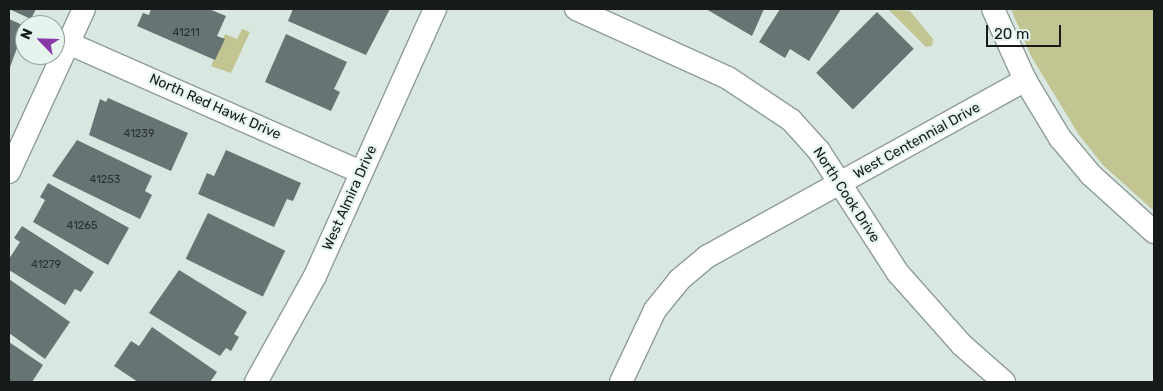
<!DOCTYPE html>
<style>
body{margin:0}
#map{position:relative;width:1163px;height:391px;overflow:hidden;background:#d9e7e1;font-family:Rubik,sans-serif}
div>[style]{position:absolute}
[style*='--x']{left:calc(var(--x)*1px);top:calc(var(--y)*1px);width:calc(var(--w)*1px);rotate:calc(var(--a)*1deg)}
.green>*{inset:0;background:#c2c492}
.building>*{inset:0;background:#667474;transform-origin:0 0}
.roads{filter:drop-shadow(1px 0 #8f9c97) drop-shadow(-1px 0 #8f9c97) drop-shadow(0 1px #8f9c97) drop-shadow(0 -1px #8f9c97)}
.street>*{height:22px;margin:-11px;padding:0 11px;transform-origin:11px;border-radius:11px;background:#fff}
span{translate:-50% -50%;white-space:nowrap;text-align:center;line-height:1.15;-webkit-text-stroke:4.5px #e6f4ee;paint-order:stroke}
.number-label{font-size:11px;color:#2a3130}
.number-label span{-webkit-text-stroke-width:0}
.street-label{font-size:14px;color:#161b19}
.frame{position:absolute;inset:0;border:10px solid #161b19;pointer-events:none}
.north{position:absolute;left:15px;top:15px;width:50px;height:50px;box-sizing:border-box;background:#e6f4ee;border:1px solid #939d99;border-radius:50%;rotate:294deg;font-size:14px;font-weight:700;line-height:20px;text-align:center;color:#161b19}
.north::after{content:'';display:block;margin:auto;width:18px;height:22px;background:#8839a9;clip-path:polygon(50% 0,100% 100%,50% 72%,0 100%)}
.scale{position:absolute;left:986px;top:25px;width:75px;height:22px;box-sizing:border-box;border:2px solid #161b19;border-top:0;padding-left:6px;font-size:15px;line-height:18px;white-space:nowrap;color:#161b19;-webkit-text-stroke:4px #e6f4ee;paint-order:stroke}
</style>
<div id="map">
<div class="green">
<i style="clip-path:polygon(888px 9px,910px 11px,933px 39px,932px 46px,926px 47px)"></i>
<i style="clip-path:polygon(1011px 9px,1154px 9px,1154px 211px,1103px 165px,1079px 135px,1031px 56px)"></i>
<i style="clip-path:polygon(242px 29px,250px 32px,231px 73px,211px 66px,225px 34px,237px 39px)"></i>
</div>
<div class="building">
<i style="clip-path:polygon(9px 9px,36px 9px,31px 19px)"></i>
<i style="clip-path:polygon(151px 9px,209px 9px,226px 16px,217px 36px,225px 39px,215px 60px,137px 26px,143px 13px,149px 15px)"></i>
<i style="clip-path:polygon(293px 9px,390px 9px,366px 55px,288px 21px)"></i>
<i style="clip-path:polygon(706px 9px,764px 9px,752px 36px)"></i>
<i style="clip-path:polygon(780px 9px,841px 9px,809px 61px,790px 49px,785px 58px,759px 42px)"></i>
<i style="left:877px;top:12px;width:52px;height:86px;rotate:45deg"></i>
<i style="clip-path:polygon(9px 19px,25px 26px,9px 70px)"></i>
<i style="clip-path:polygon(286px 34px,347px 62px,334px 89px,340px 92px,331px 111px,265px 82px)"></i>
<i style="clip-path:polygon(108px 98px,188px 133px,171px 171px,89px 135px,100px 99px,106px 102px)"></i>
<i style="clip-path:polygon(77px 140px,152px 176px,145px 191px,152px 195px,140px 219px,52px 176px)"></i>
<i style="clip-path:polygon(226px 150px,301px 183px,293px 201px,287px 199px,274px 227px,198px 194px,207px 173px,214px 176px)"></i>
<i style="clip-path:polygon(48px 183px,129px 228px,108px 265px,33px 222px,45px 200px,40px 197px)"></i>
<i style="left:208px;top:213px;width:86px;height:51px;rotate:26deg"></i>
<i style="clip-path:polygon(22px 226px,94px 272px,81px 292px,75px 289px,65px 305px,9px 270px,9px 259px,20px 242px,14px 238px)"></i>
<i style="clip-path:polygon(179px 270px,247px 312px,234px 334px,239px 337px,231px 351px,226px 348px,220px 356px,149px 313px)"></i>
<i style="clip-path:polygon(9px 279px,70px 322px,45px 359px,9px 333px)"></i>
<i style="clip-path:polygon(152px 327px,217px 372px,210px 382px,138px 382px,114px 366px,131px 341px,139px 346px)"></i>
<i style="clip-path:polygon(9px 342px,43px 365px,32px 382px,9px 382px)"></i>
</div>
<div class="roads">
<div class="street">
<i style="--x:576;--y:9;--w:167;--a:24.4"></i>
<i style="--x:728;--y:78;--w:76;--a:33.7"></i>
<i style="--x:791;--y:120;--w:42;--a:47.9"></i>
<i style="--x:819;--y:151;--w:145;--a:57.1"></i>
<i style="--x:898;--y:273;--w:96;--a:48.4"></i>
<i style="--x:962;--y:345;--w:56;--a:41.4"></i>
<i style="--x:993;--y:9;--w:78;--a:65.7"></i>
<i style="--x:1025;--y:80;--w:68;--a:58.9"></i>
<i style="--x:1060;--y:138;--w:48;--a:50"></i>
<i style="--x:1091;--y:175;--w:85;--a:42.1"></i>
<i style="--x:68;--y:43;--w:320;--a:23.8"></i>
<i style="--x:9;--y:172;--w:179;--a:-65.3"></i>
<i style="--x:256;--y:382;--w:121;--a:-60.9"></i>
<i style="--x:315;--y:276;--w:293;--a:-65.8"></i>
<i style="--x:621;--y:382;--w:80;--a:-64.7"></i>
<i style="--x:655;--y:310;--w:38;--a:-51"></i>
<i style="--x:679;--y:280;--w:38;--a:-40"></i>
<i style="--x:708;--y:256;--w:363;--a:-29"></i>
</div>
</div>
<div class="number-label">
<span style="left:186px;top:33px">41211</span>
<span style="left:139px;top:134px">41239</span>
<span style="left:105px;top:180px">41253</span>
<span style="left:82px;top:226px">41265</span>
<span style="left:46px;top:265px">41279</span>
</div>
<div class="street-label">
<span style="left:215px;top:107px;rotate:24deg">North Red Hawk Drive</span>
<span style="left:917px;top:141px;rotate:-29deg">West Centennial Drive</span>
<span style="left:846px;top:195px;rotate:57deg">North Cook Drive</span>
<span style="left:350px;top:198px;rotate:-66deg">West Almira Drive</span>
</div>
<div class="frame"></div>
<div class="north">N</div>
<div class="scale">20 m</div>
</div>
